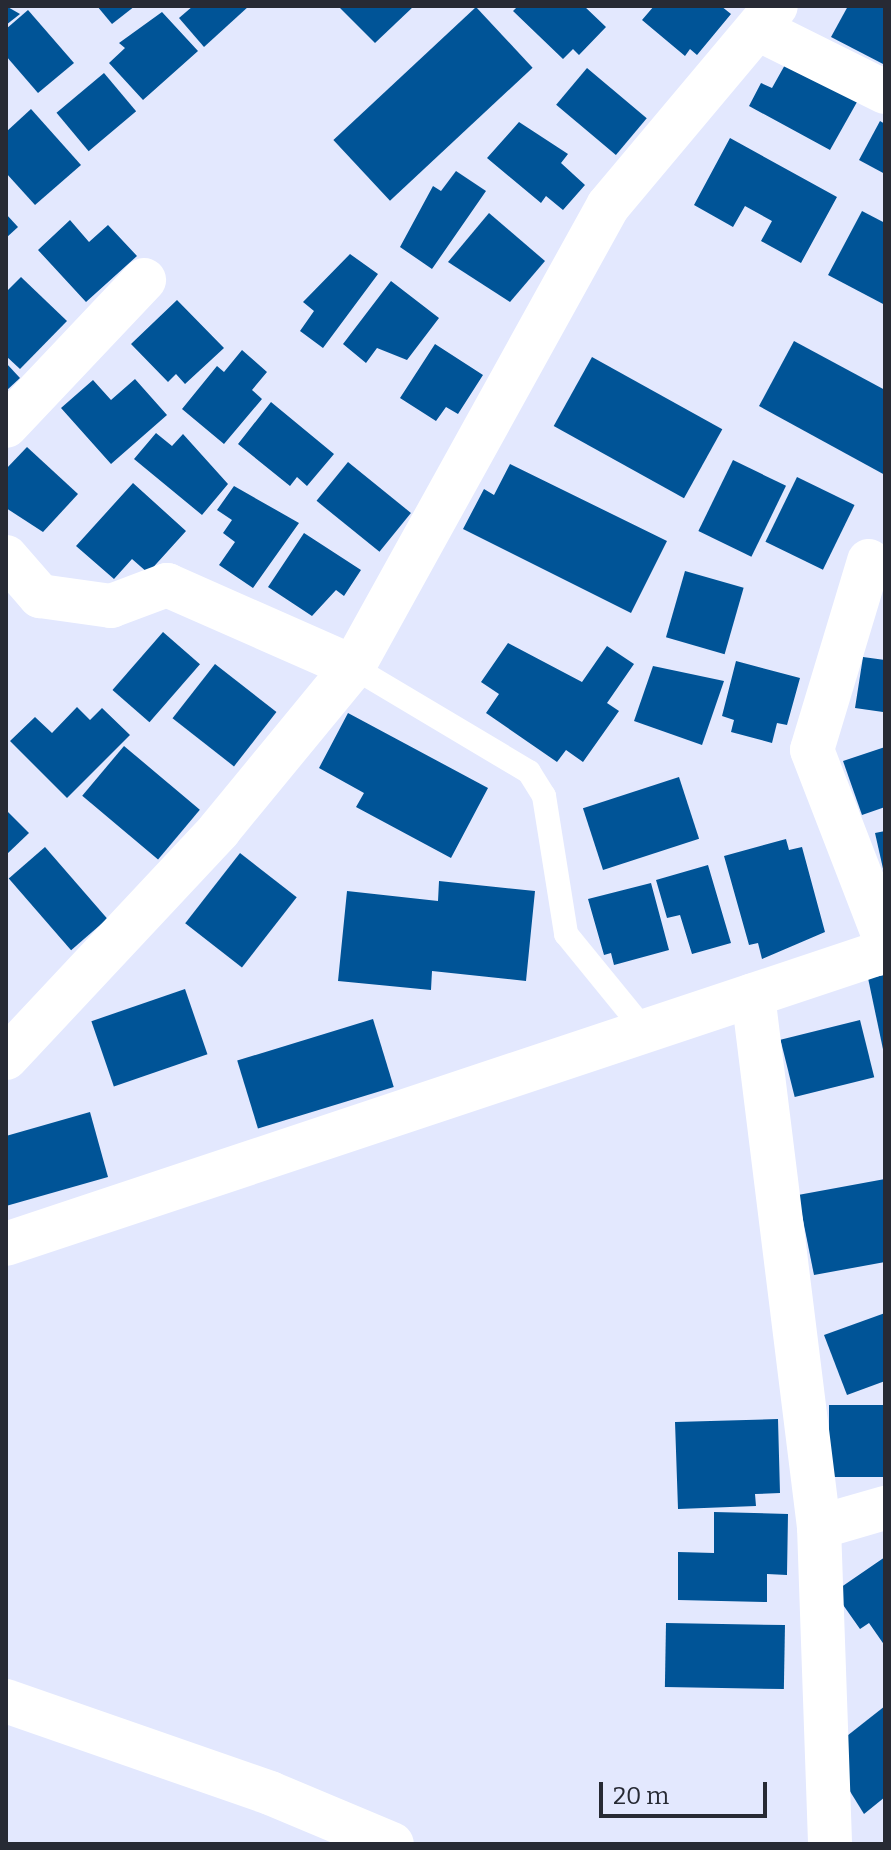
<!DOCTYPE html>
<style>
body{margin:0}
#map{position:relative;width:891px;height:1850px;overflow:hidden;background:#e3e8fe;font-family:Bitter,serif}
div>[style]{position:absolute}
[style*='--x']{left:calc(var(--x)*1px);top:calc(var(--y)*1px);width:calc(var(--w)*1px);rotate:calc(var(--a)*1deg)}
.building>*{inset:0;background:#005497;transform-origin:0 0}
.service>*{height:24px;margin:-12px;padding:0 12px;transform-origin:12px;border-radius:12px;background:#fff}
.minor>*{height:44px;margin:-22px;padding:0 22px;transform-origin:22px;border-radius:22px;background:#fff}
span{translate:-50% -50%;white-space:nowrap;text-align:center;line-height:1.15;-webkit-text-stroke:8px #e3e8fe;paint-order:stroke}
.frame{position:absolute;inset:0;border:8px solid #272a34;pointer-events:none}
.scale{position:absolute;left:599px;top:1782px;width:168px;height:36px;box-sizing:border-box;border:4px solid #272a34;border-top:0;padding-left:10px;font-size:24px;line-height:28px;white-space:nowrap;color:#272a34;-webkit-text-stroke:6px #e3e8fe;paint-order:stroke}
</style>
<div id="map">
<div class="building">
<i style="clip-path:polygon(6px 6px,20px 14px,6px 25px)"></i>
<i style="clip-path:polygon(97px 6px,135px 6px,112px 24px)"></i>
<i style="clip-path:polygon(193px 6px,249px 6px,204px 47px,179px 18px)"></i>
<i style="clip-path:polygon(338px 6px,414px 6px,375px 43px)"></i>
<i style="clip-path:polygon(518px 6px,584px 6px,606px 27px,579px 55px,573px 49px,563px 59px,513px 11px)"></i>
<i style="clip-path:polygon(654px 6px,721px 6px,731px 14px,697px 55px,690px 49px,685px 56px,642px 20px)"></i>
<i style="clip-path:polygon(848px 6px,885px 6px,885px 65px,831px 37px)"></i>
<i style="left:476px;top:7px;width:83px;height:195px;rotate:47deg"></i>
<i style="clip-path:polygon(28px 10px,74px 63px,38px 93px,6px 56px,6px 29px)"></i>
<i style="clip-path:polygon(162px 12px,198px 51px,143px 100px,109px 63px,125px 48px,119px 43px)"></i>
<i style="clip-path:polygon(786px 63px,857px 102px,830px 150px,749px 106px,761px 83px,772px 88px)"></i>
<i style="left:587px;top:68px;width:78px;height:48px;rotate:40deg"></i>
<i style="left:104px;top:73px;width:50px;height:62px;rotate:50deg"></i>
<i style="clip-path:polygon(31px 109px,81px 165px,35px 205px,6px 173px,6px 132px)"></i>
<i style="clip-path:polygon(880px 121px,885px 124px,885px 174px,859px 160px)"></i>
<i style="clip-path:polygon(519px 122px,568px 154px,561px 163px,585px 185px,563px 210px,546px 196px,541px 203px,487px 158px)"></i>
<i style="clip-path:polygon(730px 138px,837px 197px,801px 263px,761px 241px,772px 221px,745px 206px,733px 227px,694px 205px)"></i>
<i style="clip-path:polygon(456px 171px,486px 191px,432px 269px,400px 247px,433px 186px,441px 191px)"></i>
<i style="clip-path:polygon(862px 211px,885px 223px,885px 305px,828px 275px)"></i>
<i style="clip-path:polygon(489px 213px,545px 261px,510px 302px,448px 262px)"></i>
<i style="clip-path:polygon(6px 214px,18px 227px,6px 238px)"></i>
<i style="clip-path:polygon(70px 220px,89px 242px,108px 225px,137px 256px,86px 302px,38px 250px)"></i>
<i style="clip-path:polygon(350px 254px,378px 274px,323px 348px,300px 331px,314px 311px,303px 302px)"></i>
<i style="clip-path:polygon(21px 277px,67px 321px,20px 369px,6px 356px,6px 292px)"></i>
<i style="clip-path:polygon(391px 281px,439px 318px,407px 360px,377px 348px,366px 363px,343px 344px)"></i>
<i style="clip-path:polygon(177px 300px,224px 348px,185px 384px,176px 374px,168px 382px,131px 344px)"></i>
<i style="clip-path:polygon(794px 341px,885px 390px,885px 475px,759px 406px)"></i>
<i style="clip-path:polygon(435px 344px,483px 375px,458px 414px,446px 407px,436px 421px,400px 398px)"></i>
<i style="clip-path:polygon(242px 350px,267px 372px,252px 390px,262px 399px,224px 444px,182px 409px,217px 366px,224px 372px)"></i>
<i style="left:592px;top:357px;width:149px;height:79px;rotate:29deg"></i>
<i style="clip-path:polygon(6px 363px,20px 378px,6px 391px)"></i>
<i style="clip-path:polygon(135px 379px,167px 415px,111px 464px,61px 408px,93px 380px,111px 400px)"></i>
<i style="clip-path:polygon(271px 402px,334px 454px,307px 486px,297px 477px,290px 486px,238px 444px)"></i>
<i style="clip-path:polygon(156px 433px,172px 446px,183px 434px,228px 484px,202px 515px,134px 459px)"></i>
<i style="clip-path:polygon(27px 447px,78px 494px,43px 532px,6px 508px,6px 469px)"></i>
<i style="left:733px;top:460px;width:59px;height:79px;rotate:26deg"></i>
<i style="left:348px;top:462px;width:81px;height:50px;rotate:39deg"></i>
<i style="clip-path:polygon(510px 464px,667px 541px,631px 613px,463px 529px,484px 489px,494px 495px)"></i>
<i style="left:797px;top:477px;width:64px;height:72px;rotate:26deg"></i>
<i style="clip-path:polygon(133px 483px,186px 531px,148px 573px,132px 559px,114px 579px,76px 546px)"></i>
<i style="clip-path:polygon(234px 486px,299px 523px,253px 588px,219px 565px,235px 542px,223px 533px,232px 520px,217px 510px)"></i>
<i style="clip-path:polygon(304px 533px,361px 570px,344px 596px,336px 590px,312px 616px,268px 587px)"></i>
<i style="left:685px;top:571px;width:61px;height:69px;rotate:16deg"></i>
<i style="left:163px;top:632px;width:49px;height:77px;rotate:41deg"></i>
<i style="clip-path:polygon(508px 643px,582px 682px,607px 646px,634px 664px,607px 703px,619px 711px,583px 762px,566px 750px,557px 762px,486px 713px,499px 694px,481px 682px)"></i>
<i style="clip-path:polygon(863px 657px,885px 660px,885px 729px,883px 712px,855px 708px)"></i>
<i style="clip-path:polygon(736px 661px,800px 678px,787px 725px,777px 723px,772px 743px,731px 732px,734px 720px,722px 716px)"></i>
<i style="left:215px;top:664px;width:78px;height:69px;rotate:38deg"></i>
<i style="clip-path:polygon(653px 666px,724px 681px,702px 745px,634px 721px)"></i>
<i style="clip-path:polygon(77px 707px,90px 720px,102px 708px,130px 735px,67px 798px,10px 741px,35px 717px,52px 733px)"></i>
<i style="clip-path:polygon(348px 713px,488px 788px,451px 858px,356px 807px,364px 793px,319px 768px)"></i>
<i style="left:124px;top:746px;width:99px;height:65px;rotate:40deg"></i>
<i style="clip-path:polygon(885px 747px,885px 807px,862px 815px,843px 761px)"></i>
<i style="left:679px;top:777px;width:65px;height:101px;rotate:72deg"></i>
<i style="clip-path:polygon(6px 810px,29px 833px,6px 855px)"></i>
<i style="clip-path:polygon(885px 831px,885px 873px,884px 873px,875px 833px)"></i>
<i style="clip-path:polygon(786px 839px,789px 850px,802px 847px,825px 932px,762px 959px,758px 943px,749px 945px,724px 856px)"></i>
<i style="left:45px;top:847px;width:95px;height:48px;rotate:49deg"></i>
<i style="left:240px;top:853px;width:72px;height:89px;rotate:38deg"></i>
<i style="clip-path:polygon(708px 865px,731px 943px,692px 954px,680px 915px,667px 918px,656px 880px)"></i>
<i style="clip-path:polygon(439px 881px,535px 891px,526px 981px,432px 971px,431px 990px,338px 981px,347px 891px,438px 901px)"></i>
<i style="clip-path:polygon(651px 883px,669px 950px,614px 965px,611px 953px,604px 955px,588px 899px)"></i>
<i style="clip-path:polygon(885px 975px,885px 1054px,884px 1054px,868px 978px)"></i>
<i style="left:185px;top:989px;width:69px;height:99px;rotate:71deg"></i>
<i style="left:373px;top:1019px;width:71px;height:142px;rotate:73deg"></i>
<i style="left:860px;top:1020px;width:59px;height:82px;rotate:76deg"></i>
<i style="clip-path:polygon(90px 1112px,108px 1177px,6px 1206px,6px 1136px)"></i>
<i style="clip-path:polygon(885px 1179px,885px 1262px,814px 1275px,798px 1195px)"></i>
<i style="clip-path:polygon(885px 1313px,885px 1381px,847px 1395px,824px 1335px)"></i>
<i style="left:885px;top:1405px;width:72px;height:56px;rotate:90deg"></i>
<i style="clip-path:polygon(778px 1419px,780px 1493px,755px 1494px,756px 1506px,678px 1509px,675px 1422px)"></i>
<i style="clip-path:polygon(714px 1512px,788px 1514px,787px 1575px,767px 1574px,767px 1602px,678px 1600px,678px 1552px,714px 1553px)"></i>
<i style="clip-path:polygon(885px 1557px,885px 1646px,869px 1623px,860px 1629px,834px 1592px)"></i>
<i style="left:666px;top:1623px;width:119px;height:64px;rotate:1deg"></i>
<i style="clip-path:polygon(885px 1706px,885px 1797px,864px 1814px,835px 1767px,838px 1743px)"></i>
</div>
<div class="service">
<i style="--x:353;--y:667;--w:205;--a:30.8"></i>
<i style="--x:529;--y:772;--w:28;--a:58"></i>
<i style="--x:544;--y:796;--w:140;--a:80.9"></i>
<i style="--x:566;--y:934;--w:127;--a:50.8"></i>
</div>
<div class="minor">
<i style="--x:758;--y:29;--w:142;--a:26.4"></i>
<i style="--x:6;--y:426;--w:201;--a:-46.6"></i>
<i style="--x:6;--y:557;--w:52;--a:48.9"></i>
<i style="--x:40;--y:596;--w:72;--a:8"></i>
<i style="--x:111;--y:606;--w:60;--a:-20.6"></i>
<i style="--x:167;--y:585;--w:203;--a:23.8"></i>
<i style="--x:869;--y:561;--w:197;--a:106.8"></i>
<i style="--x:812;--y:750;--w:203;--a:68.9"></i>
<i style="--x:753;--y:995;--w:536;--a:82.93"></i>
<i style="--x:819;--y:1527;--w:317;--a:88"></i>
<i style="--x:6;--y:1058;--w:312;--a:-46.9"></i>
<i style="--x:219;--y:830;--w:211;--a:-50.6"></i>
<i style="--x:353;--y:667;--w:527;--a:-61.05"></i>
<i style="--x:608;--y:206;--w:261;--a:-50"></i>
<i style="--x:6;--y:1244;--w:927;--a:-18.43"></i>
<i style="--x:819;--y:1527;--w:69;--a:-16.1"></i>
<i style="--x:6;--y:1701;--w:280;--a:19.2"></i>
<i style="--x:270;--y:1793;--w:132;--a:22.7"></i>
</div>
<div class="frame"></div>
<div class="scale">20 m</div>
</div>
